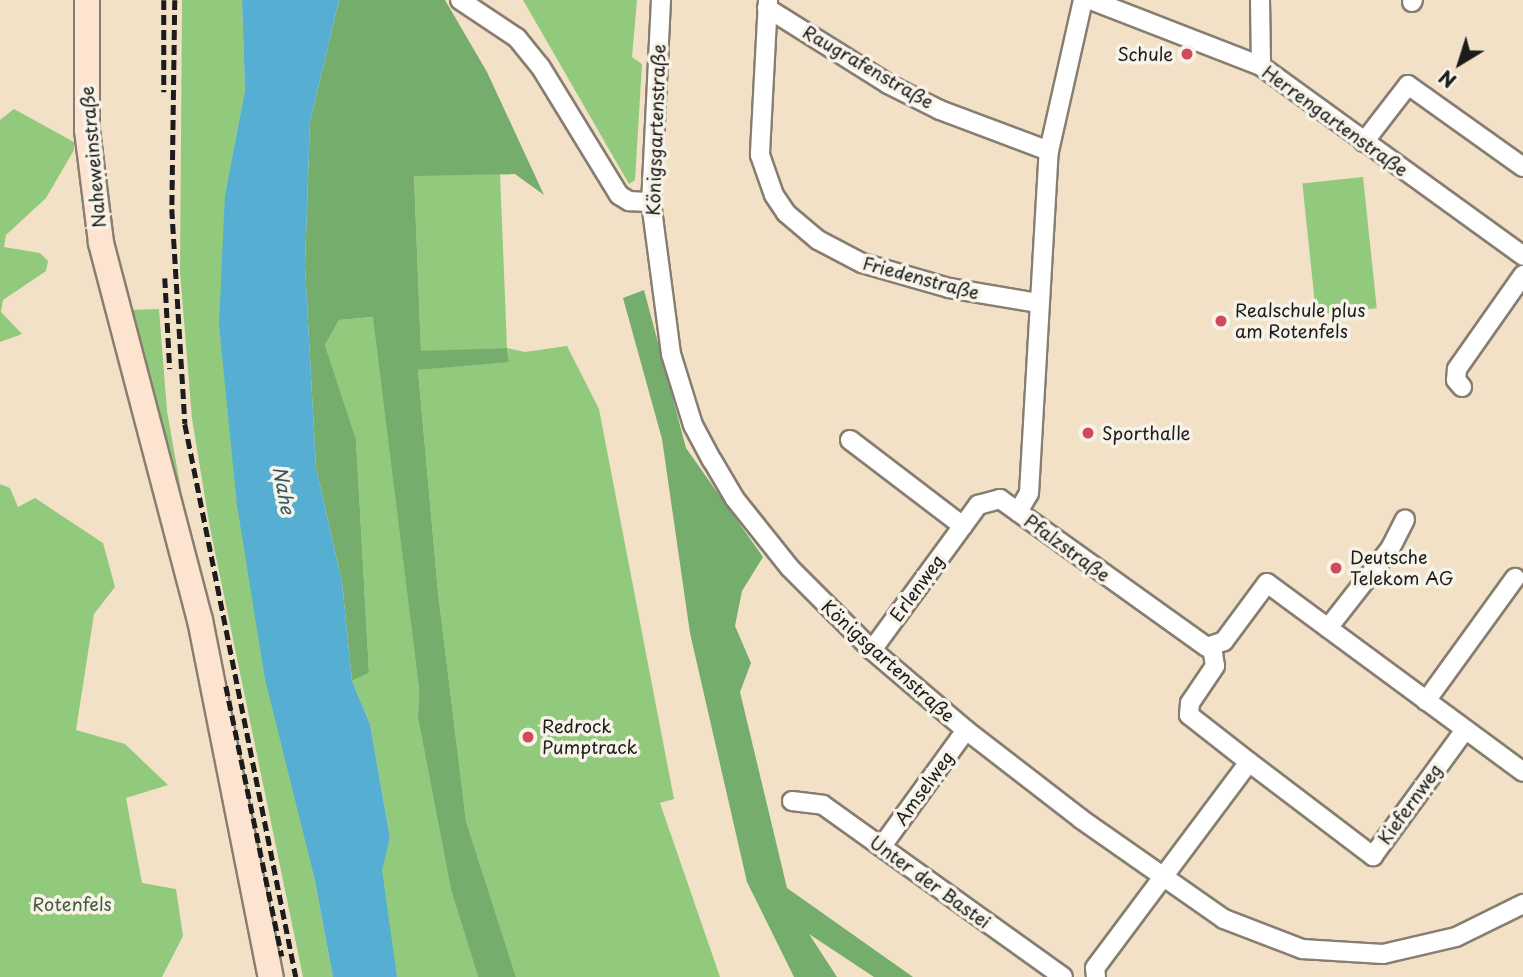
<!DOCTYPE html>
<meta charset="utf-8">
<style>
body{margin:0}
#map{position:relative;width:1523px;height:977px;overflow:hidden;background:#f2e1c6;font-family:"Playpen Sans",sans-serif}
div>[style]{position:absolute}
[style*='--x']{left:calc(var(--x)*1px);top:calc(var(--y)*1px);width:calc(var(--w)*1px);rotate:calc(var(--a)*1deg)}
.green>*{inset:0;background:#91c97d;transform-origin:0 0}
.forest>*{inset:0;background:#74ad6c}
.water>*{inset:0;background:#56aed3}
.roads{filter:drop-shadow(2px 0 #877e71) drop-shadow(-2px 0 #877e71) drop-shadow(0 2px #877e71) drop-shadow(0 -2px #877e71)}
.street>*{height:18px;margin:-9px;padding:0 9px;transform-origin:9px;border-radius:9px;background:#fff}
.secondary>*{height:24px;margin:-12px;padding:0 12px;transform-origin:12px;border-radius:12px;background:#fde4d1}
.rail>*{height:4.5px;margin-top:-2.25px;transform-origin:0;background:repeating-linear-gradient(90deg,#1c1c1c 0 10px,transparent 0 15px)}
.dots>*{width:19px;height:19px;translate:-50% -50%;box-sizing:border-box;border:4px solid #f7f3e8;border-radius:50%}
span{translate:-50% -50%;white-space:nowrap;text-align:center;line-height:1.15;-webkit-text-stroke:7px #f7f3e8;paint-order:stroke}
.poi-label{font-size:18px;color:#1c1c1c}
.right{translate:-100% -50%;text-align:right}
.left{translate:0 -50%;text-align:left}
.street-label{font-size:18px;color:#1c1c1c}
.park-label{font-size:18px;color:#45593e}
.water-label{font-size:19px;color:#335665;font-style:italic}
.north{position:absolute;left:1425px;top:28px;width:70px;height:70px;-webkit-text-stroke:5px #f7f3e8;paint-order:stroke;rotate:218deg;font-size:19px;font-weight:700;line-height:28px;text-align:center;color:#1c1c1c}
.north::after{content:'';display:block;margin:auto;width:24px;height:32px;background:#1c1c1c;clip-path:polygon(50% 0,100% 100%,50% 72%,0 100%)}
</style>
<div id="map">
<div class="green">
<i style="clip-path:polygon(182px 0,242px 0,245px 90px,225px 194px,314px 876px,333px 977px,303px 977px,210px 528px,192px 419px,180px 272px)"></i>
<i style="clip-path:polygon(523px 0,637px 0,632px 57px,642px 64px,635px 180px,629px 184px)"></i>
<i style="clip-path:polygon(14px 109px,74px 142px,74px 150px,46px 198px,6px 235px,4px 247px,40px 253px,48px 261px,46px 271px,3px 300px,1px 312px,22px 334px,0 342px,0 120px)"></i>
<i style="clip-path:polygon(500px 173px,507px 348px,525px 352px,567px 346px,599px 409px,674px 799px,660px 803px,720px 977px,516px 977px,466px 821px,438px 592px,418px 370px,509px 361px,507px 348px,421px 352px,414px 175px)"></i>
<i style="left:1363px;top:177px;width:132px;height:61px;rotate:84deg"></i>
<i style="clip-path:polygon(159px 309px,167px 411px,189px 535px,123px 310px)"></i>
<i style="clip-path:polygon(374px 317px,419px 689px,418px 718px,451px 890px,478px 977px,397px 977px,395px 971px,381px 870px,390px 838px,370px 724px,352px 681px,369px 673px,356px 439px,325px 345px,339px 320px)"></i>
<i style="clip-path:polygon(0 484px,10px 488px,18px 507px,35px 498px,103px 543px,115px 587px,94px 614px,76px 730px,125px 744px,168px 785px,126px 798px,142px 883px,176px 889px,183px 936px,162px 977px,0 977px)"></i>
</div>
<div class="forest">
<i style="clip-path:polygon(339px 0,445px 0,487px 72px,544px 195px,515px 174px,414px 176px,421px 351px,507px 348px,509px 362px,418px 370px,438px 592px,466px 821px,516px 977px,478px 977px,451px 890px,418px 718px,419px 689px,373px 317px,339px 320px,325px 345px,356px 439px,369px 673px,352px 681px,342px 582px,316px 468px,305px 266px,310px 122px)"></i>
<i style="clip-path:polygon(644px 290px,686px 448px,763px 557px,742px 591px,735px 626px,751px 663px,740px 692px,787px 888px,913px 977px,874px 977px,809px 934px,837px 977px,794px 977px,747px 882px,690px 633px,662px 439px,623px 298px)"></i>
</div>
<div class="water">
<i style="clip-path:polygon(242px 0,339px 0,310px 122px,305px 266px,316px 468px,342px 582px,352px 681px,370px 724px,390px 838px,382px 870px,397px 977px,333px 977px,314px 876px,265px 679px,237px 505px,219px 325px,225px 194px,245px 90px)"></i>
</div>
<div class="roads">
<div class="street">
<i style="--x:460;--y:0;--w:69;--a:33.7"></i>
<i style="--x:517;--y:38;--w:36;--a:51"></i>
<i style="--x:540;--y:66;--w:151;--a:58.5"></i>
<i style="--x:619;--y:195;--w:12;--a:31"></i>
<i style="--x:629;--y:201;--w:22;--a:3"></i>
<i style="--x:661;--y:0;--w:202;--a:92.8"></i>
<i style="--x:651;--y:202;--w:153;--a:82.5"></i>
<i style="--x:671;--y:354;--w:74;--a:72.8"></i>
<i style="--x:693;--y:425;--w:40;--a:62"></i>
<i style="--x:712;--y:460;--w:45;--a:59.5"></i>
<i style="--x:735;--y:499;--w:88;--a:51.4"></i>
<i style="--x:790;--y:568;--w:116;--a:45"></i>
<i style="--x:872;--y:650;--w:123;--a:40.4"></i>
<i style="--x:966;--y:730;--w:145;--a:37.7"></i>
<i style="--x:1081;--y:819;--w:174;--a:35"></i>
<i style="--x:1224;--y:919;--w:84;--a:21"></i>
<i style="--x:1302;--y:949;--w:81;--a:3.5"></i>
<i style="--x:1383;--y:954;--w:75;--a:-13.1"></i>
<i style="--x:1456;--y:937;--w:75;--a:-26.2"></i>
<i style="--x:768;--y:0;--w:155;--a:93"></i>
<i style="--x:760;--y:155;--w:42;--a:70.7"></i>
<i style="--x:774;--y:195;--w:22;--a:56"></i>
<i style="--x:786;--y:213;--w:42;--a:40.2"></i>
<i style="--x:818;--y:240;--w:50;--a:27.6"></i>
<i style="--x:862;--y:263;--w:91;--a:16"></i>
<i style="--x:949;--y:288;--w:91;--a:9.5"></i>
<i style="--x:1091;--y:0;--w:182;--a:21.2"></i>
<i style="--x:1261;--y:66;--w:324;--a:35.9"></i>
<i style="--x:1260;--y:0;--w:66;--a:89.1"></i>
<i style="--x:1412;--y:2;--w:2;--a:-63"></i>
<i style="--x:767;--y:8;--w:143;--a:32.1"></i>
<i style="--x:888;--y:84;--w:58;--a:26.6"></i>
<i style="--x:940;--y:110;--w:116;--a:20.6"></i>
<i style="--x:1364;--y:142;--w:72;--a:-52.3"></i>
<i style="--x:1408;--y:85;--w:141;--a:35.5"></i>
<i style="--x:1462;--y:387;--w:9;--a:-131"></i>
<i style="--x:1456;--y:380;--w:11;--a:-85"></i>
<i style="--x:1457;--y:369;--w:115;--a:-54.9"></i>
<i style="--x:850;--y:440;--w:142;--a:37.3"></i>
<i style="--x:1018;--y:512;--w:22;--a:-60"></i>
<i style="--x:1029;--y:493;--w:343;--a:-86.7"></i>
<i style="--x:1049;--y:151;--w:155;--a:-77.3"></i>
<i style="--x:1328;--y:628;--w:100;--a:-51.9"></i>
<i style="--x:1390;--y:549;--w:33;--a:-63"></i>
<i style="--x:1212;--y:647;--w:19;--a:81"></i>
<i style="--x:1215;--y:666;--w:45;--a:124"></i>
<i style="--x:1190;--y:703;--w:12;--a:95"></i>
<i style="--x:1189;--y:715;--w:76;--a:38.1"></i>
<i style="--x:872;--y:650;--w:180;--a:-53.8"></i>
<i style="--x:978;--y:505;--w:23;--a:-15"></i>
<i style="--x:1000;--y:499;--w:254;--a:35.6"></i>
<i style="--x:1207;--y:647;--w:18;--a:-19"></i>
<i style="--x:1224;--y:641;--w:72;--a:-53.4"></i>
<i style="--x:1267;--y:583;--w:318;--a:36.4"></i>
<i style="--x:1426;--y:701;--w:152;--a:-54.1"></i>
<i style="--x:792;--y:801;--w:31;--a:7"></i>
<i style="--x:823;--y:805;--w:295;--a:35.6"></i>
<i style="--x:882;--y:846;--w:143;--a:-54.1"></i>
<i style="--x:1096;--y:977;--w:9;--a:-96"></i>
<i style="--x:1095;--y:968;--w:257;--a:-53.2"></i>
<i style="--x:1249;--y:762;--w:156;--a:37.2"></i>
<i style="--x:1373;--y:856;--w:156;--a:-53.9"></i>
</div>
<div class="secondary">
<i style="--x:87;--y:0;--w:130;--a:90"></i>
<i style="--x:87;--y:130;--w:114;--a:82.9"></i>
<i style="--x:101;--y:243;--w:390;--a:75.3"></i>
<i style="--x:200;--y:620;--w:364;--a:78.8"></i>
</div>
</div>
<div class="rail">
<i style="--x:164;--y:0;--w:92;--a:90"></i>
<i style="--x:175;--y:0;--w:209;--a:90.8"></i>
<i style="--x:172;--y:209;--w:215;--a:86.5"></i>
<i style="--x:185;--y:424;--w:564;--a:78.65"></i>
<i style="--x:165;--y:278;--w:91;--a:86.9"></i>
<i style="--x:226;--y:686;--w:276;--a:78.3"></i>
</div>
<div class="dots">
<i style="left:1187px;top:54px;background:#d1495b"></i>
<i style="left:1221px;top:321px;background:#d1495b"></i>
<i style="left:1088px;top:433px;background:#d1495b"></i>
<i style="left:1336px;top:568px;background:#d1495b"></i>
<i style="left:528px;top:737px;background:#d1495b"></i>
</div>
<div class="poi-label">
<span class="right" style="left:1173px;top:54px">Schule</span>
<span class="left" style="left:1235px;top:321px">Realschule plus<br>am Rotenfels</span>
<span class="left" style="left:1102px;top:433px">Sporthalle</span>
<span class="left" style="left:1350px;top:568px">Deutsche<br>Telekom AG</span>
<span class="left" style="left:542px;top:737px">Redrock<br>Pumptrack</span>
</div>
<div class="street-label">
<span style="left:868px;top:67px;rotate:30deg">Raugrafenstraße</span>
<span style="left:1335px;top:121px;rotate:36deg">Herrengartenstraße</span>
<span style="left:656px;top:130px;rotate:-88deg">Königsgartenstraße</span>
<span style="left:93px;top:157px;rotate:-95deg">Naheweinstraße</span>
<span style="left:921px;top:278px;rotate:15deg">Friedenstraße</span>
<span style="left:1067px;top:548px;rotate:36deg">Pfalzstraße</span>
<span style="left:917px;top:588px;rotate:-54deg">Erlenweg</span>
<span style="left:888px;top:661px;rotate:42deg">Königsgartenstraße</span>
<span style="left:924px;top:788px;rotate:-54deg">Amselweg</span>
<span style="left:1410px;top:804px;rotate:-54deg">Kiefernweg</span>
<span style="left:930px;top:882px;rotate:36deg">Unter der Bastei</span>
</div>
<div class="park-label">
<span style="left:72px;top:904px">Rotenfels</span>
</div>
<div class="water-label">
<span style="left:284px;top:490px;rotate:80deg">Nahe</span>
</div>
<div class="north">N</div>
</div>
